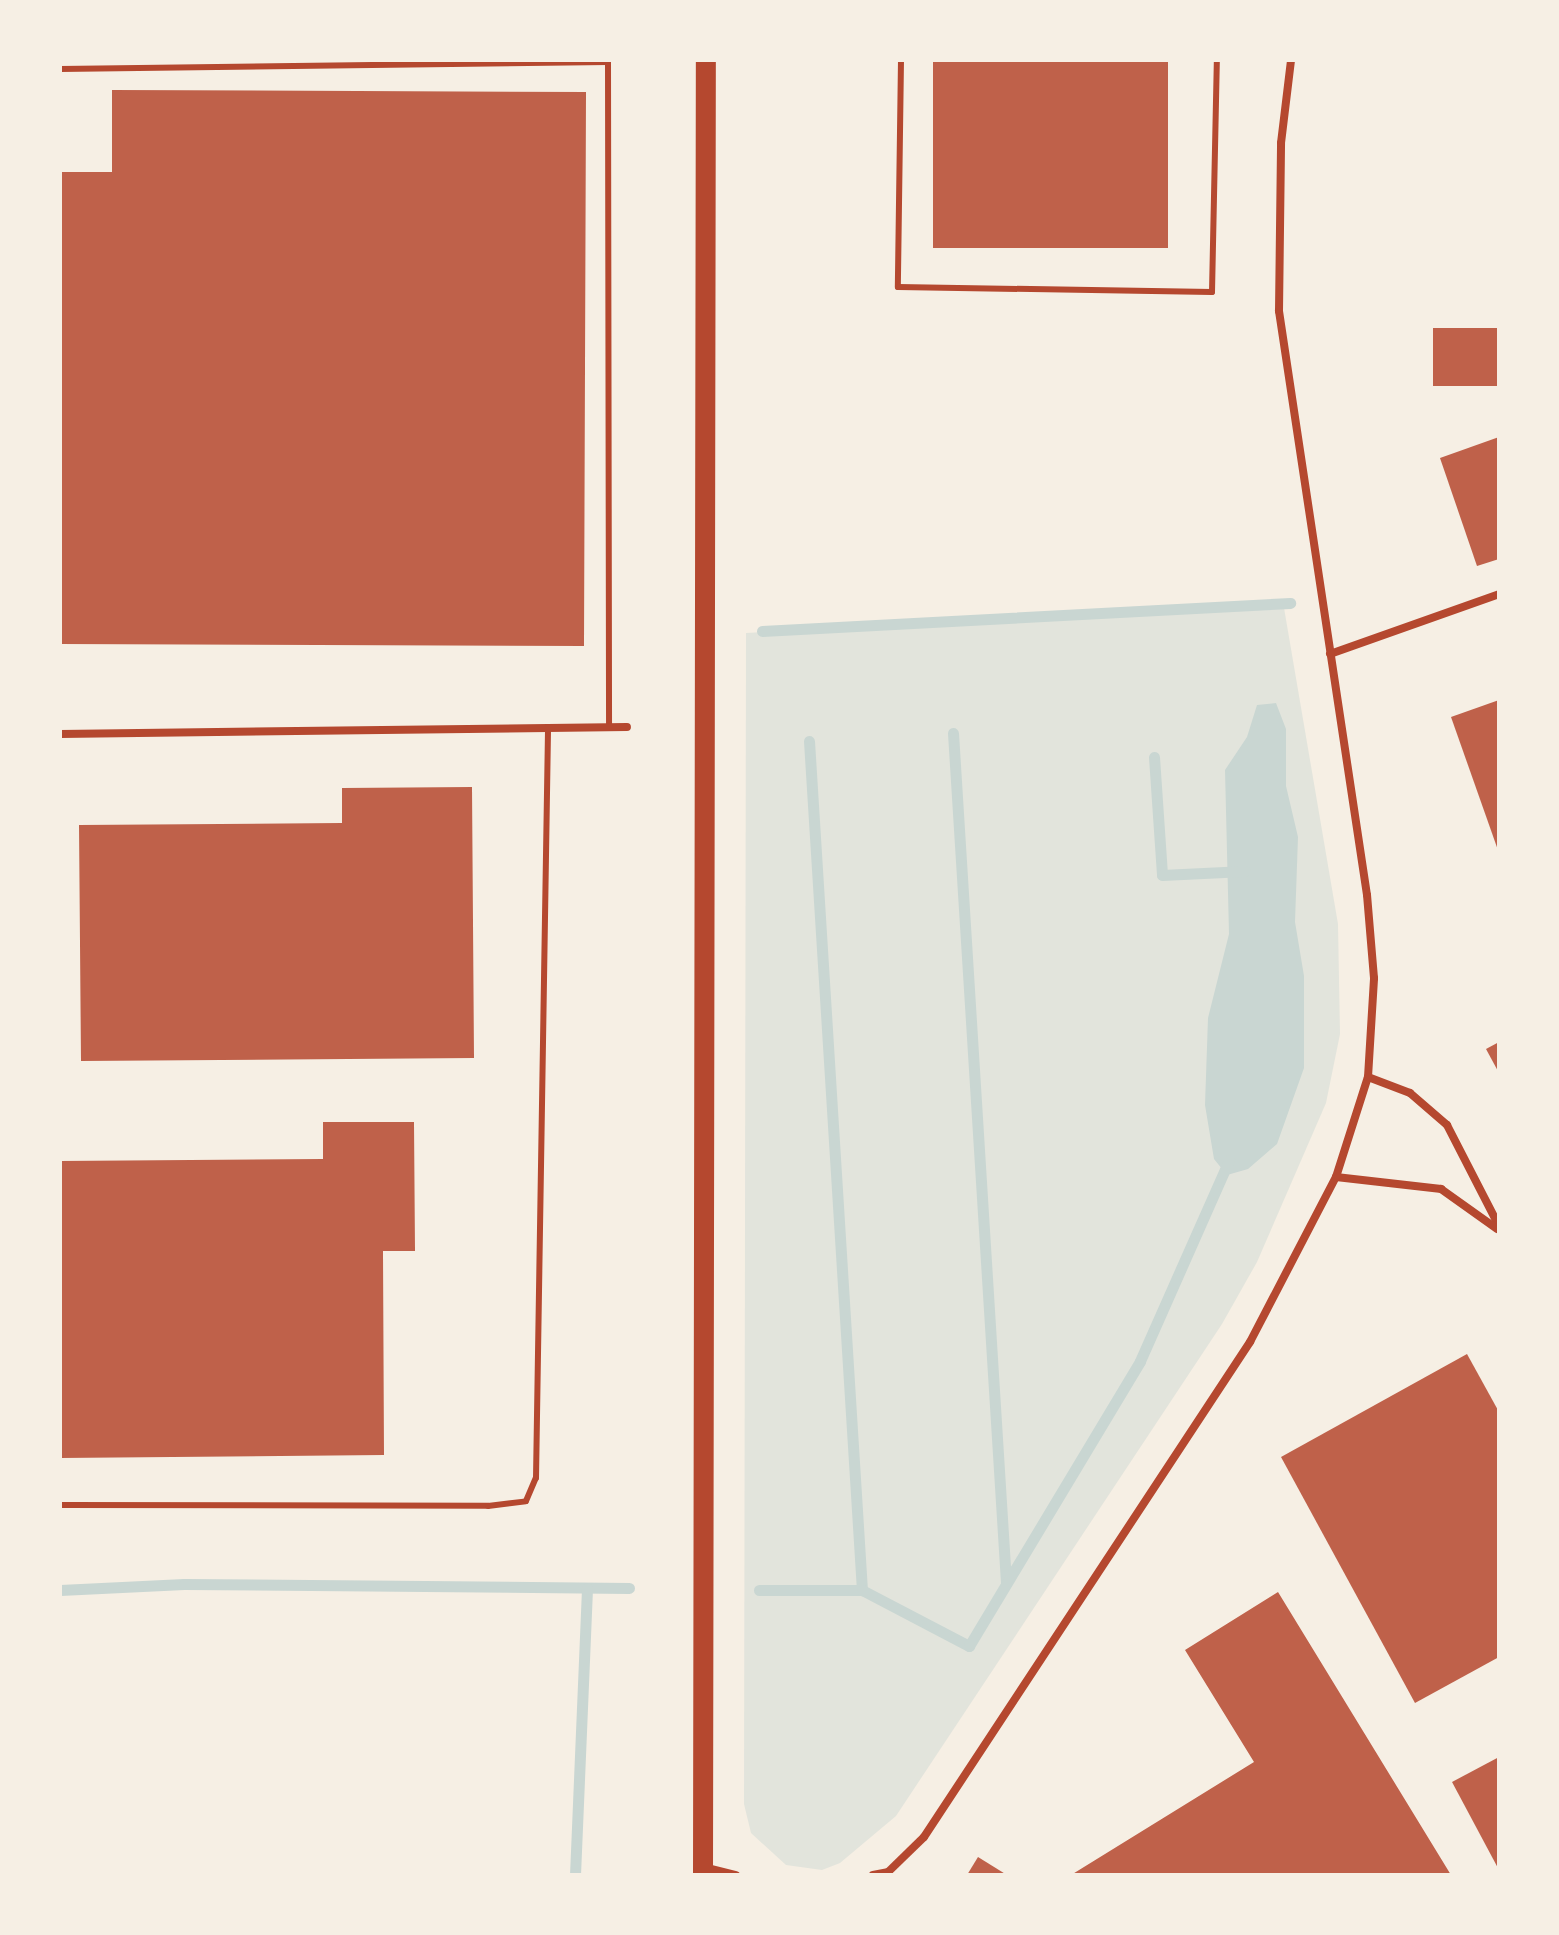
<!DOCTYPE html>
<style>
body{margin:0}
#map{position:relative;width:1559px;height:1935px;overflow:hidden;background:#f6efe4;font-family:"Fira Sans",sans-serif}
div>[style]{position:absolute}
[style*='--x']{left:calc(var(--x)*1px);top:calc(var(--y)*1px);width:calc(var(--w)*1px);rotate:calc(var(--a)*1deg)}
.green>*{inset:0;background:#e2e4dc}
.water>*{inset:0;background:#c9d6d2}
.stream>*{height:11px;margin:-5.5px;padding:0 5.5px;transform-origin:5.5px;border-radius:5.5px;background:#c9d6d2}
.building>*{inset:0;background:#bf614a;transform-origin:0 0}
.service>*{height:6px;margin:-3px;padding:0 3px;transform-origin:3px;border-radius:3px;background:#b5482f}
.minor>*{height:8px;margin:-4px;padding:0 4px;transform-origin:4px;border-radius:4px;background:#b5482f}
.primary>*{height:20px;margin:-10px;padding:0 10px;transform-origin:10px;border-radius:10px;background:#b5482f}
span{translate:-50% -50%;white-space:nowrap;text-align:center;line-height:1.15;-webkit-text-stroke:8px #f6efe4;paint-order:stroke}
.frame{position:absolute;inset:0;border:62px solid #f6efe4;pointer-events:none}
</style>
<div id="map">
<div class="green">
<i style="clip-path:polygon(1283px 602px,1338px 924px,1340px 1034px,1326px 1103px,1257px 1262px,1222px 1324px,896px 1816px,840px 1863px,822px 1870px,786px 1865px,751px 1833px,744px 1804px,746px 633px)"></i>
</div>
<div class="water">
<i style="clip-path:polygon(1276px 703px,1286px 729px,1286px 786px,1298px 837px,1295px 922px,1304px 976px,1304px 1068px,1277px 1144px,1248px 1169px,1227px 1175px,1214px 1159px,1205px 1105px,1208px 1018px,1229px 934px,1225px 770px,1247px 737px,1257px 705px)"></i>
</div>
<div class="stream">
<i style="--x:762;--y:631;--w:529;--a:-3.04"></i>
<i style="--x:953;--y:733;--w:852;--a:86.43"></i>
<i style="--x:809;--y:741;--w:851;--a:86.43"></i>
<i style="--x:1154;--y:757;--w:118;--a:86.1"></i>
<i style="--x:1162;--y:875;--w:83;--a:-2.8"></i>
<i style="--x:60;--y:1590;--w:124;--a:-2.8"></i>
<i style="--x:184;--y:1584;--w:445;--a:0.5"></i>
<i style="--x:759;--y:1590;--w:103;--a:0"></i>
<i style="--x:862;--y:1590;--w:121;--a:27.6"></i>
<i style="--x:969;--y:1646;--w:332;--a:-59"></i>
<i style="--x:1140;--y:1361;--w:220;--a:-66.1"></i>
<i style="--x:575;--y:1875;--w:287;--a:-87.6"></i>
</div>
<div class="building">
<i style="left:933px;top:60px;width:235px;height:188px"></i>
<i style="clip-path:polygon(112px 90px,586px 92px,584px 646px,60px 644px,60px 172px,112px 172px)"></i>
<i style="left:1499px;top:328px;width:58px;height:66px;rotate:90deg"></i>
<i style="clip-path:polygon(1499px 437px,1499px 559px,1477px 566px,1440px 458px)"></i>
<i style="clip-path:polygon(1499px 700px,1499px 853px,1451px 717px)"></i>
<i style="clip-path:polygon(472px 787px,474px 1058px,81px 1061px,79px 825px,342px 823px,342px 788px)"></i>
<i style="clip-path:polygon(1499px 1042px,1499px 1073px,1486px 1049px)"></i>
<i style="clip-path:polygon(323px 1122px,414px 1122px,415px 1251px,383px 1251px,384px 1455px,60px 1458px,60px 1161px,323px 1159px)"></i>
<i style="clip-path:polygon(1467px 1354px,1499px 1412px,1499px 1657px,1415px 1703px,1281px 1457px)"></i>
<i style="clip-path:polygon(1278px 1592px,1451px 1875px,1071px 1875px,1254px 1762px,1185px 1650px)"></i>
<i style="clip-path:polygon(1499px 1757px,1499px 1870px,1452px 1782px)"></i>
<i style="clip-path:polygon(978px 1857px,1007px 1875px,967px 1875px)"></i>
</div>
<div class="service">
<i style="--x:901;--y:60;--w:227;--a:90.8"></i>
<i style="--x:898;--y:287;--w:314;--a:0.9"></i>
<i style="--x:1212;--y:292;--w:232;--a:-88.8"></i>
<i style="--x:60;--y:69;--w:548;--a:-0.73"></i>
<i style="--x:608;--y:62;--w:665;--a:89.91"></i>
<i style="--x:60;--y:1505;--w:428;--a:0.1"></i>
<i style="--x:488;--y:1506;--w:38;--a:-7"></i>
<i style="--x:526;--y:1501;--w:25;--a:-67"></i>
<i style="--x:536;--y:1478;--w:751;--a:-89.08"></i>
</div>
<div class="minor">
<i style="--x:1330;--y:654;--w:179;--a:-19.5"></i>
<i style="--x:60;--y:734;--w:567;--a:-0.71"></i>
<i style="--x:1368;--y:1077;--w:45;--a:20.9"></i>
<i style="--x:1410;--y:1093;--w:49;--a:40.9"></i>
<i style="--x:1447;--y:1125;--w:114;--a:62.8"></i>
<i style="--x:1336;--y:1177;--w:106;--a:6.5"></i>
<i style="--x:1441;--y:1189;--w:69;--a:35.5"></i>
<i style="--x:703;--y:1867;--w:34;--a:14"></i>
<i style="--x:873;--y:1875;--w:16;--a:-11"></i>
<i style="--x:885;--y:1875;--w:54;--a:-44.3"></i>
<i style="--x:924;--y:1837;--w:593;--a:-56.63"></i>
<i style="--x:1250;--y:1342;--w:186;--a:-62.5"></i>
<i style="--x:1336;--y:1177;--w:105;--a:-72.3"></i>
<i style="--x:1368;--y:1077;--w:99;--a:-86.5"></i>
<i style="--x:1374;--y:978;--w:83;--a:-94.8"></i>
<i style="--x:1367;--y:895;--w:591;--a:-98.57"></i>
<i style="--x:1279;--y:311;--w:168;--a:-89.3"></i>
<i style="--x:1281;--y:143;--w:84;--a:-83.1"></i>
</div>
<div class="primary">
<i style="--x:703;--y:1875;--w:1815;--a:-89.91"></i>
</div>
<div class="frame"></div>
</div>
